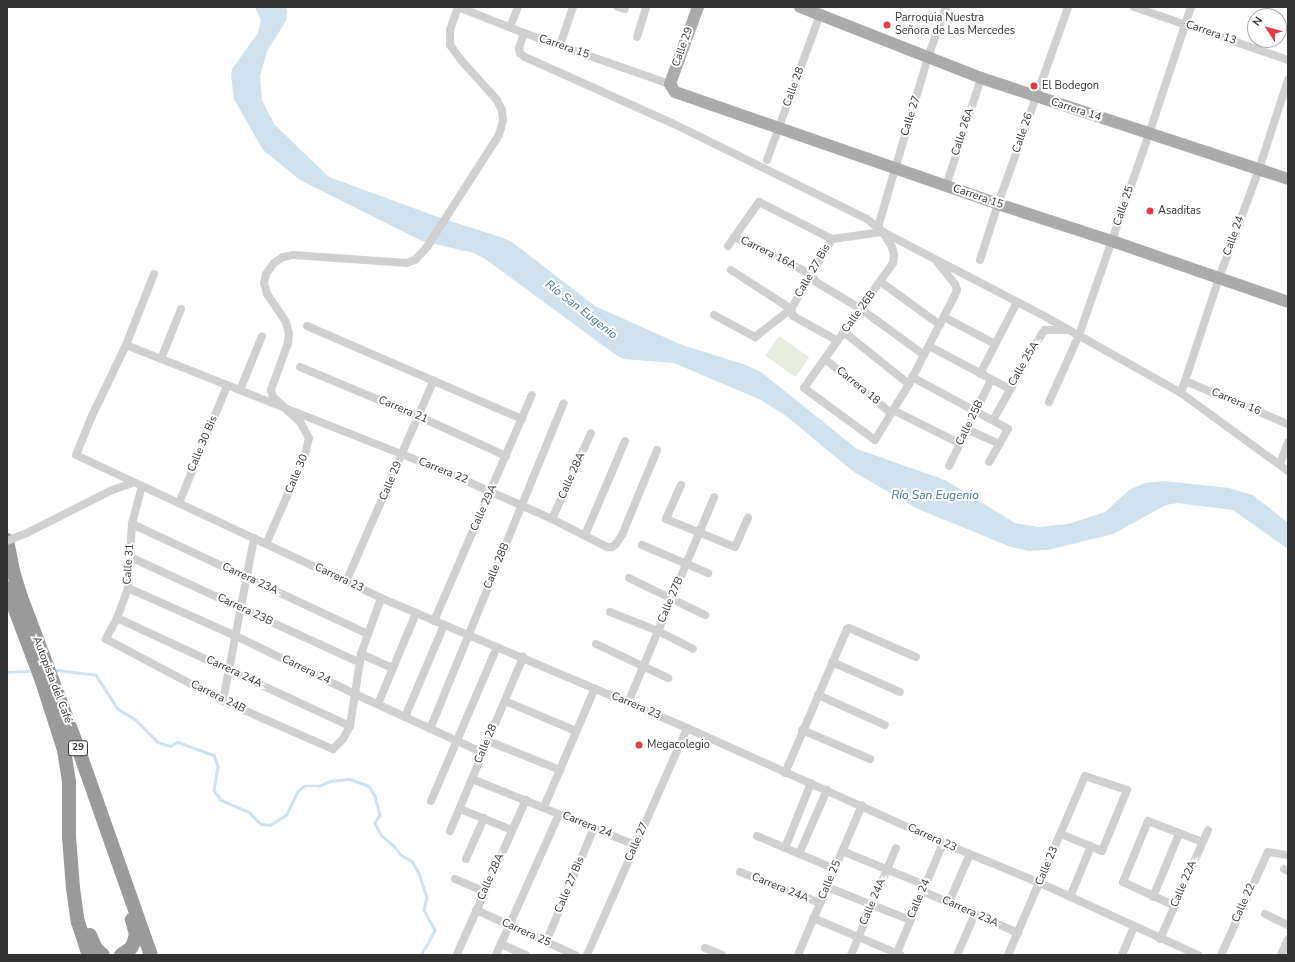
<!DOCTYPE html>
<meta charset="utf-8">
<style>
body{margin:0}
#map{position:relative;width:1295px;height:962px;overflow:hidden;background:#fff;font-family:"Nunito Sans",sans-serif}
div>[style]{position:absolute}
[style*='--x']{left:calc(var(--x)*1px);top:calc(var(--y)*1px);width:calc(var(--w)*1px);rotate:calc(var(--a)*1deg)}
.green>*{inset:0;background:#e6ecdf;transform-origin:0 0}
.water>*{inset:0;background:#cfe2ee}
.stream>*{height:2.5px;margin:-1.25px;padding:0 1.25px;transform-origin:1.25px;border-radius:1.25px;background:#cfe2ee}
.street>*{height:8px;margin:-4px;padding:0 4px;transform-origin:4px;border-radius:4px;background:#d0d0d0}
.primary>*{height:12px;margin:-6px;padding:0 6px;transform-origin:6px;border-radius:6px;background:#ababab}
.highway>*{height:14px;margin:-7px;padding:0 7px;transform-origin:7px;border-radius:7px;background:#9a9a9a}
.street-bridge>*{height:8px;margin:-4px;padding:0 4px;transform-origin:4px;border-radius:4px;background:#d0d0d0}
.dots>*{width:11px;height:11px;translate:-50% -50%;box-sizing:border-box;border:2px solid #fff;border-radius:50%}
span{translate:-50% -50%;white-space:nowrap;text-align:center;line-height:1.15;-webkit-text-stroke:4px #fff;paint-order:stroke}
.shield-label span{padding:1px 3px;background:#fff;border:1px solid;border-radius:3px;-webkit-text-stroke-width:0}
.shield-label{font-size:10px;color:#333;font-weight:700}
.poi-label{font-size:11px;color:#333}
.left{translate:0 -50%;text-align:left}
.street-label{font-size:11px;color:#333}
.water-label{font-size:12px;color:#3f7597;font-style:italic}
.frame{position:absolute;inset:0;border:8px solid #333;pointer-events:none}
.north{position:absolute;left:1247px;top:8px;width:40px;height:40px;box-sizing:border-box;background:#fff;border:1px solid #adadad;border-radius:50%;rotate:306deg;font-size:11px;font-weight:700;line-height:16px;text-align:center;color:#333}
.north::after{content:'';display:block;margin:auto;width:14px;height:18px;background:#e63946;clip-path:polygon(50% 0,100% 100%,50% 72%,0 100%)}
</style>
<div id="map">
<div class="green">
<i style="left:779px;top:336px;width:37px;height:24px;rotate:35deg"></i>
</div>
<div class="water">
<i style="clip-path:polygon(255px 7px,286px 7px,287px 12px,286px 21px,267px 51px,260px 76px,262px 101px,275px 125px,329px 177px,438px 217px,503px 238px,512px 242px,595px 306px,682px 345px,746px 365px,761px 372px,857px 449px,945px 480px,1015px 523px,1039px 527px,1068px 524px,1105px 512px,1129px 490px,1145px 483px,1164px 481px,1229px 488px,1253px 495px,1288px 523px,1288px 549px,1233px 510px,1177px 503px,1166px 505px,1113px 534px,1048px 550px,1029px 551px,1011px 547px,918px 509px,854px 472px,786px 416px,761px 400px,674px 363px,624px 359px,616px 355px,485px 259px,474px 253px,422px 241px,300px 180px,263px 150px,234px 99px,231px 75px,232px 69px,258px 33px,261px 20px)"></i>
</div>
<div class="stream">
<i style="--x:57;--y:670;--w:39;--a:7"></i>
<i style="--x:96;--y:675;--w:40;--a:57.1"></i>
<i style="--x:118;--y:709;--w:21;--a:31"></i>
<i style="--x:136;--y:720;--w:31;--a:45"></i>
<i style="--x:158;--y:742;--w:13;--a:18"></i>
<i style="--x:170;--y:746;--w:9;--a:-27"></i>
<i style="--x:178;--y:742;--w:38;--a:20"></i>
<i style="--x:214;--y:755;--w:12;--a:70"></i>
<i style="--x:218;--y:766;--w:24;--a:99"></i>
<i style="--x:214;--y:790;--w:12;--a:55"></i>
<i style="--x:221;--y:800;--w:30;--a:23"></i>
<i style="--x:249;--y:812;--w:17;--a:45"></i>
<i style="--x:261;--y:824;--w:9;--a:6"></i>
<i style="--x:270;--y:825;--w:19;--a:-32"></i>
<i style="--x:286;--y:815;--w:25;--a:-64"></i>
<i style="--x:297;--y:792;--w:9;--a:-41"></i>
<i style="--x:304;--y:786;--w:15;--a:0"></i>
<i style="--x:319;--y:786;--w:12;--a:-24"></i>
<i style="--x:330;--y:781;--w:20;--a:-6"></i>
<i style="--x:350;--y:779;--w:20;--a:20"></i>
<i style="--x:369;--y:786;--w:12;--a:59"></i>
<i style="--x:375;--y:796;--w:20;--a:75"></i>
<i style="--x:380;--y:815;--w:9;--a:122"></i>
<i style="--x:375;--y:823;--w:13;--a:63"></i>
<i style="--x:381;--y:835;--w:17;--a:40"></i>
<i style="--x:394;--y:846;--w:11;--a:52"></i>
<i style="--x:401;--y:855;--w:13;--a:29"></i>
<i style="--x:412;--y:861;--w:14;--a:60"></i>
<i style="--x:419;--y:873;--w:25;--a:72"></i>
<i style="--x:427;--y:897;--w:13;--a:103"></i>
<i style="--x:424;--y:910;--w:23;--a:61"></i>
<i style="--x:435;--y:930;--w:16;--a:117"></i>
<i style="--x:428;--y:944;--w:13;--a:122"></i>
<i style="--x:7;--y:672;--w:21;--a:-3"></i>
</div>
<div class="street">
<i style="--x:458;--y:7;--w:71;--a:21.5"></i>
<i style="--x:524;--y:33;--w:155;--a:19.3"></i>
<i style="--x:618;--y:7;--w:7;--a:16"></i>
<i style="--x:1134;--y:7;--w:163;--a:19"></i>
<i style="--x:510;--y:27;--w:22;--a:-68"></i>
<i style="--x:524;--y:33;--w:16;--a:108"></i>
<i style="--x:519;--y:48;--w:5;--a:79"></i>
<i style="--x:520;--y:53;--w:6;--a:39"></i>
<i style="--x:525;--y:57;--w:161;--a:24.2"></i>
<i style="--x:672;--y:123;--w:217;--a:26.2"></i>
<i style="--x:867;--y:219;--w:21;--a:39"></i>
<i style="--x:883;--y:232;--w:184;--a:27.5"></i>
<i style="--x:1046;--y:317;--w:155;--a:29.4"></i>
<i style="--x:1181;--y:393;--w:132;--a:36.1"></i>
<i style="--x:637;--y:37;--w:31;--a:-73"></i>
<i style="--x:560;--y:45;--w:40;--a:-71.1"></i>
<i style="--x:767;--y:160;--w:155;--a:-70"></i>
<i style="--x:946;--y:186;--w:114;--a:-72"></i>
<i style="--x:878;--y:227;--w:177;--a:-73.6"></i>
<i style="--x:928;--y:57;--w:53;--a:-70.2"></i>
<i style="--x:734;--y:237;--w:85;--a:25.7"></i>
<i style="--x:811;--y:274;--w:9;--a:58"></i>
<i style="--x:816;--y:282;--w:52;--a:31"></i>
<i style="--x:861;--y:309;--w:78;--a:36.1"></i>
<i style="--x:728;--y:246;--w:54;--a:-54.8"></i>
<i style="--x:759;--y:202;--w:82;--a:26.9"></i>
<i style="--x:980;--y:260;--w:59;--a:-72.2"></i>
<i style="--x:998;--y:204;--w:209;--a:-70.4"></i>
<i style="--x:731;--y:270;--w:72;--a:33"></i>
<i style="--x:791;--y:309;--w:7;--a:74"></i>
<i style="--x:793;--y:316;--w:51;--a:29.1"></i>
<i style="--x:154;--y:274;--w:76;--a:111.5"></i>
<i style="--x:126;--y:345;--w:81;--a:115.6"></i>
<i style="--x:91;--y:418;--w:40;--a:112"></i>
<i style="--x:76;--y:455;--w:337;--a:25.1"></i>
<i style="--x:381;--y:598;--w:332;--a:23"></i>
<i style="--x:687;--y:728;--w:281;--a:24.2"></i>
<i style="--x:943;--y:843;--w:105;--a:22.4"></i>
<i style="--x:1040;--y:883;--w:174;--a:24.5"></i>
<i style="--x:881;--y:282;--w:73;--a:36.1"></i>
<i style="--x:714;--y:315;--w:47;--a:28.2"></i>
<i style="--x:755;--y:337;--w:46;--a:-37.9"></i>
<i style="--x:791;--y:309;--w:81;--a:-59.6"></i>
<i style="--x:832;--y:239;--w:51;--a:-7.8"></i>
<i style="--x:883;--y:232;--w:17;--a:59"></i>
<i style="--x:892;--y:247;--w:8;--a:76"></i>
<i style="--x:894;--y:255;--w:8;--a:97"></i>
<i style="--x:893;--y:263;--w:153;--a:125.5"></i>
<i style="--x:804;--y:388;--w:88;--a:36.2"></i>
<i style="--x:875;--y:440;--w:66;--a:-58.7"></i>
<i style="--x:909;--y:384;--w:98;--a:-62.7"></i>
<i style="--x:954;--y:297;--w:8;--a:-67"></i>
<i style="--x:957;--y:290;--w:6;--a:-108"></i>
<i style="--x:955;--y:284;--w:28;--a:-129"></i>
<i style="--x:944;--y:317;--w:58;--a:27.9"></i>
<i style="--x:307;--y:326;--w:234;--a:23.4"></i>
<i style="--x:845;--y:333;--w:82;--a:38.6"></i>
<i style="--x:126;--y:345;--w:344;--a:21.6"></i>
<i style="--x:446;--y:472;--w:116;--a:23.9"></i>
<i style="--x:552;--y:519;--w:62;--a:27"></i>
<i style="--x:607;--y:547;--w:5;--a:0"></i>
<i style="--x:612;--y:547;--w:5;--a:-37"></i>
<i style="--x:616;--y:544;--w:11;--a:-56"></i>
<i style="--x:622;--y:535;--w:92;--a:-67.6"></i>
<i style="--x:929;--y:346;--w:92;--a:28"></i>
<i style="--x:161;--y:359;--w:54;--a:-68.2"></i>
<i style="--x:825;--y:359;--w:85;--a:39.3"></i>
<i style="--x:300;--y:367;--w:128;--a:22.6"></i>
<i style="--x:418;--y:416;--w:97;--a:24.4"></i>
<i style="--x:980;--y:374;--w:81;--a:-62.8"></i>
<i style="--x:912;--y:377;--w:109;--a:28.4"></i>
<i style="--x:1008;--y:429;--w:38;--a:120"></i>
<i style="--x:1185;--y:381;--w:112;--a:22.7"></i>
<i style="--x:240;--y:390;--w:58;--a:-67.8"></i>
<i style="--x:1181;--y:393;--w:121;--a:-71.7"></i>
<i style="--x:1219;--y:278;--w:116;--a:-69.8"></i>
<i style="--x:1259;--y:169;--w:94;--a:-72"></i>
<i style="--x:1049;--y:402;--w:73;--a:-65.9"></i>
<i style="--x:1079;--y:335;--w:213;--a:-70.8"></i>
<i style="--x:1149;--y:134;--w:134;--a:-71.7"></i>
<i style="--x:893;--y:410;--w:74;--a:26.6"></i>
<i style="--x:993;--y:420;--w:98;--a:-60.5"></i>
<i style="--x:1041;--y:335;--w:6;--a:-51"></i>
<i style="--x:1045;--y:330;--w:21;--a:0"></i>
<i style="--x:966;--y:429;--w:36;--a:24"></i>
<i style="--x:1280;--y:464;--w:23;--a:-70"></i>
<i style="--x:949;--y:466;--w:96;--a:-64"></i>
<i style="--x:681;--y:485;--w:37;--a:114"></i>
<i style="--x:666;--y:519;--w:74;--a:22.1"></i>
<i style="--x:735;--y:547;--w:32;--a:-66"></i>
<i style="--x:142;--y:486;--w:39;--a:105"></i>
<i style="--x:132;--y:524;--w:64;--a:93.6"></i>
<i style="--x:128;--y:588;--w:32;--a:110"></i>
<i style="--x:117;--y:618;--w:24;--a:118"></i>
<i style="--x:106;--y:639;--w:132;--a:27.9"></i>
<i style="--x:223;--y:701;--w:120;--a:23.6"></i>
<i style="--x:333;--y:749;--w:14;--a:-45"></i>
<i style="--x:343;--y:739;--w:15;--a:-62"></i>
<i style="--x:350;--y:726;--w:73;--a:-81.3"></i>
<i style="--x:361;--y:654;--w:59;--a:-70.3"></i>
<i style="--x:179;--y:503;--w:126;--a:-67.7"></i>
<i style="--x:552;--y:519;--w:94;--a:-65.6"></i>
<i style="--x:132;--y:524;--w:260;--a:25"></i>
<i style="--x:27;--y:533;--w:95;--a:-26.8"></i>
<i style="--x:112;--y:490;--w:21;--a:-19"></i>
<i style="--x:585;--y:535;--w:102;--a:-66.9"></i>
<i style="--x:266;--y:544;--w:97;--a:-66.3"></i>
<i style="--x:305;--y:455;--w:17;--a:-77"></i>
<i style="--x:309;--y:438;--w:18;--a:-119"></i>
<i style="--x:300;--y:422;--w:37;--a:-137"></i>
<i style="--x:273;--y:397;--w:7;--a:-106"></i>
<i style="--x:271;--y:390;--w:50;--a:-70.1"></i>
<i style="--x:288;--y:343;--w:9;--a:-84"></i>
<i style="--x:289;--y:334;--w:12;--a:-104"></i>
<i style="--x:286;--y:322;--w:34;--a:-124"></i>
<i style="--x:267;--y:294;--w:11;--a:-105"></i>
<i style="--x:264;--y:283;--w:9;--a:-77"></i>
<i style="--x:266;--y:274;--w:14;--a:-54"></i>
<i style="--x:274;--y:263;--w:11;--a:-34"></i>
<i style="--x:283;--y:257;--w:10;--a:-11"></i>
<i style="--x:293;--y:255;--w:114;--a:4"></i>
<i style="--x:407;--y:263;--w:9;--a:-21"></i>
<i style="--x:415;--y:260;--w:18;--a:-47"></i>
<i style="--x:427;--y:247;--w:133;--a:-57.3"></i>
<i style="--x:499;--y:135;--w:16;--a:-75"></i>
<i style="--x:503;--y:120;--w:10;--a:-96"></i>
<i style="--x:502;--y:110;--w:11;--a:-117"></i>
<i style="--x:497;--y:100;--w:54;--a:-132"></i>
<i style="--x:461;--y:60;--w:19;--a:-126"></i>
<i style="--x:450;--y:45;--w:15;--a:-90"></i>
<i style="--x:450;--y:30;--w:24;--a:-71"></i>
<i style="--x:642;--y:545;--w:72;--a:23"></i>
<i style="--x:130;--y:557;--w:253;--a:24.7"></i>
<i style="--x:629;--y:578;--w:85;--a:26"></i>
<i style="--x:346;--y:582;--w:220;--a:-66.5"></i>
<i style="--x:128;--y:588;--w:118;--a:24"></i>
<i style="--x:236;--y:636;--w:132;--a:26"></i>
<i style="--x:355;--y:694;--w:141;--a:24.7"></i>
<i style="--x:610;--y:612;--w:52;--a:21.6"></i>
<i style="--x:658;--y:631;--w:39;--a:27"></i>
<i style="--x:117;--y:618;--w:257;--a:24.9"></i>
<i style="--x:434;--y:621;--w:246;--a:-66.6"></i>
<i style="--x:596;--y:644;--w:80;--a:25.3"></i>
<i style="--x:361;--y:654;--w:35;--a:24"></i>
<i style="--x:832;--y:662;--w:74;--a:23.8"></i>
<i style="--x:818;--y:695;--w:73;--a:24.1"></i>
<i style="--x:223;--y:701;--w:166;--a:-79.2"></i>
<i style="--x:505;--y:701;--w:77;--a:22.9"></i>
<i style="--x:628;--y:703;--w:223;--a:-67.3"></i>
<i style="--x:378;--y:704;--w:99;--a:-67.3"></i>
<i style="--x:405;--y:717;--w:100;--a:-67"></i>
<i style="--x:430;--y:729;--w:352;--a:-67.7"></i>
<i style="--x:802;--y:730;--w:74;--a:23.1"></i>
<i style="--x:488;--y:741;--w:78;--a:21.9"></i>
<i style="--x:785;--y:773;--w:157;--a:-66.7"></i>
<i style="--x:847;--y:629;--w:2;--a:-27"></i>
<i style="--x:849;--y:628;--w:73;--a:23.4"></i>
<i style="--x:472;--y:779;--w:176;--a:22"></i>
<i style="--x:431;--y:801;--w:168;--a:-66.8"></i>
<i style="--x:544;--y:807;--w:129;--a:-66.8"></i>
<i style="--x:460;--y:809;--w:56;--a:22"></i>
<i style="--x:450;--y:831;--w:189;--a:-67.2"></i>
<i style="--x:757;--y:836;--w:85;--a:22.9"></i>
<i style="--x:785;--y:848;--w:70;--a:-68.2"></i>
<i style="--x:842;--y:851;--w:90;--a:22.3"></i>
<i style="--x:799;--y:854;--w:70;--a:-66.4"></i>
<i style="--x:466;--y:859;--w:45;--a:-66.3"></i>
<i style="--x:1284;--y:869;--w:4;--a:27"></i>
<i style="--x:740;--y:872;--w:86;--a:21.2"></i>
<i style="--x:455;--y:879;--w:33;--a:23"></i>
<i style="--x:827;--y:887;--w:89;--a:21.7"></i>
<i style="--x:922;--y:891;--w:105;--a:23.6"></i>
<i style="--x:1070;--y:897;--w:55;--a:-67.6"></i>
<i style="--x:1153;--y:897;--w:68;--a:-67.6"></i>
<i style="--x:949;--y:902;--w:52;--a:-66.4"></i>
<i style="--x:1175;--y:906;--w:57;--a:-155.2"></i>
<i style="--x:1123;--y:882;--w:66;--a:-67.7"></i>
<i style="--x:1148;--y:821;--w:58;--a:21.3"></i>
<i style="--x:476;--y:910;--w:109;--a:24.4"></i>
<i style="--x:1265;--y:914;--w:25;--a:26"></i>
<i style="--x:813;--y:918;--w:95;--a:22.8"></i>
<i style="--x:1160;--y:939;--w:119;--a:-66.2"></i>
<i style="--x:546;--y:942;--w:124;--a:-67.2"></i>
<i style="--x:501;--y:944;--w:27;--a:24"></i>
<i style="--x:705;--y:948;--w:18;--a:22"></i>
<i style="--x:457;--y:954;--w:169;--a:-65.9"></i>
<i style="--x:496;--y:955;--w:154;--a:-65.9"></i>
<i style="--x:587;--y:955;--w:248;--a:-66.2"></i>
<i style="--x:798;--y:955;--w:163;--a:-66.9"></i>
<i style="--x:851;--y:955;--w:116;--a:-67.2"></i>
<i style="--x:896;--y:955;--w:121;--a:-67.2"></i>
<i style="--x:957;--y:955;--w:45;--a:-66.3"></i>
<i style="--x:1008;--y:955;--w:195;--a:-66.7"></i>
<i style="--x:1085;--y:776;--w:44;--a:18.4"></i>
<i style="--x:1127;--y:790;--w:66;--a:112.3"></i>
<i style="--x:1102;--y:851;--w:44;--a:-157.5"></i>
<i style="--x:1122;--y:955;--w:30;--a:-67"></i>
<i style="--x:1221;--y:955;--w:113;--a:-65.5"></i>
<i style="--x:1268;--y:852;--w:20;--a:9"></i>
<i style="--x:1281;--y:955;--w:17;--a:-66"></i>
</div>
<div class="primary">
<i style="--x:698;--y:7;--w:82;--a:110"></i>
<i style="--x:670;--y:84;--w:9;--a:58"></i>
<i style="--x:675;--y:92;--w:342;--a:19.1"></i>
<i style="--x:998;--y:204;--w:120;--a:18"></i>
<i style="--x:1112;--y:241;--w:186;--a:19.1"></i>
<i style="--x:800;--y:7;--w:194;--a:21.4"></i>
<i style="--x:981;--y:78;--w:323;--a:18.2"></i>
</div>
<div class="highway">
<i style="--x:7;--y:540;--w:32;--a:79"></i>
<i style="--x:13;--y:571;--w:27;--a:73"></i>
<i style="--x:21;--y:597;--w:161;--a:69.3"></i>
<i style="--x:78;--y:748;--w:219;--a:70.6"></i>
<i style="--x:7;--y:588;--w:99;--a:69.4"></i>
<i style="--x:42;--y:681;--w:72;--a:72.3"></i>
<i style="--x:64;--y:750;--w:33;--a:81"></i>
<i style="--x:69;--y:783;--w:54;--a:90"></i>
<i style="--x:69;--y:837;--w:51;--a:85.5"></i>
<i style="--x:73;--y:888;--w:34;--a:82"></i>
<i style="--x:78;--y:922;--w:35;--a:72"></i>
<i style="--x:90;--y:935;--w:15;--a:67"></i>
<i style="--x:96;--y:949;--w:9;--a:41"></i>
<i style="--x:121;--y:955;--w:12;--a:-35"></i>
<i style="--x:131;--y:948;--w:7;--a:-63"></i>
<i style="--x:134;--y:942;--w:8;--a:-76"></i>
<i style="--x:136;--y:934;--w:15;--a:-106"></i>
</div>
<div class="street-bridge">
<i style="--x:7;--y:541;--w:22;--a:-22"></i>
</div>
<div class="dots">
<i style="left:887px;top:25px;background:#e63946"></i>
<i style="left:1034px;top:86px;background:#e63946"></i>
<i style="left:1150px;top:211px;background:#e63946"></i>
<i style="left:639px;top:745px;background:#e63946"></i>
</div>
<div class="shield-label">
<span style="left:78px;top:748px">29</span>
</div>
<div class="poi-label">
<span class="left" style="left:895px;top:25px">Parroquia Nuestra<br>Señora de Las Mercedes</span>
<span class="left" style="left:1042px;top:86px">El Bodegon</span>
<span class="left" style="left:1158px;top:211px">Asaditas</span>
<span class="left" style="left:647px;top:745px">Megacolegio</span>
</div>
<div class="street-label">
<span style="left:1211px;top:33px;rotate:19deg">Carrera 13</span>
<span style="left:564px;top:47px;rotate:19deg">Carrera 15</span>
<span style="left:683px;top:47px;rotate:-70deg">Calle 29</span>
<span style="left:794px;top:87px;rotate:-70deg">Calle 28</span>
<span style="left:1076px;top:110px;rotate:18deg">Carrera 14</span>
<span style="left:911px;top:116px;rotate:-73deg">Calle 27</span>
<span style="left:963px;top:132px;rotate:-72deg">Calle 26A</span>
<span style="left:1023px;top:133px;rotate:-71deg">Calle 26</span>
<span style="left:978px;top:197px;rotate:19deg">Carrera 15</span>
<span style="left:1124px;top:206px;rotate:-71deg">Calle 25</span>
<span style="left:1234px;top:236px;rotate:-70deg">Calle 24</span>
<span style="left:768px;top:253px;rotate:26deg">Carrera 16A</span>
<span style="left:813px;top:271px;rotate:-60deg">Calle 27 Bis</span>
<span style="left:859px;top:312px;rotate:-54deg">Calle 26B</span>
<span style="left:1024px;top:364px;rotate:-60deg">Calle 25A</span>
<span style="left:858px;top:386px;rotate:39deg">Carrera 18</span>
<span style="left:1236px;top:402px;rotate:23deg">Carrera 16</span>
<span style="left:403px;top:410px;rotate:23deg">Carrera 21</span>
<span style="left:970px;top:423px;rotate:-64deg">Calle 25B</span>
<span style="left:203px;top:444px;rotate:-67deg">Calle 30 Bis</span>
<span style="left:443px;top:471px;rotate:22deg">Carrera 22</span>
<span style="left:297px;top:474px;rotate:-67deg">Calle 30</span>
<span style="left:572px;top:476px;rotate:-66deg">Calle 28A</span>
<span style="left:391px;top:481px;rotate:-67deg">Calle 29</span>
<span style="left:484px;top:508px;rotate:-66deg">Calle 29A</span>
<span style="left:129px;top:564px;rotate:-86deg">Calle 31</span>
<span style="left:497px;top:566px;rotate:-67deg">Calle 28B</span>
<span style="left:339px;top:578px;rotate:25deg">Carrera 23</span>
<span style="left:250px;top:579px;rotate:25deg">Carrera 23A</span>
<span style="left:671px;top:600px;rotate:-67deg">Calle 27B</span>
<span style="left:245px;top:610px;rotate:25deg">Carrera 23B</span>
<span style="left:306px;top:670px;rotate:26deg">Carrera 24</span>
<span style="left:234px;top:672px;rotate:25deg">Carrera 24A</span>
<span style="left:52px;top:680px;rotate:69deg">Autopista del Café</span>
<span style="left:218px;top:697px;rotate:26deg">Carrera 24B</span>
<span style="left:636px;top:706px;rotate:23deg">Carrera 23</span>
<span style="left:486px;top:744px;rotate:-67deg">Calle 28</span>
<span style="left:587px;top:825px;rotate:22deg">Carrera 24</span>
<span style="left:932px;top:838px;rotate:24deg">Carrera 23</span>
<span style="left:637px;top:842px;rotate:-66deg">Calle 27</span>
<span style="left:1047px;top:866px;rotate:-67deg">Calle 23</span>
<span style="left:491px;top:877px;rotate:-66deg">Calle 28A</span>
<span style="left:830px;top:880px;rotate:-67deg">Calle 25</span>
<span style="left:1184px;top:884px;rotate:-67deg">Calle 22A</span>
<span style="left:570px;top:885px;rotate:-67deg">Calle 27 Bis</span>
<span style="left:780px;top:888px;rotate:22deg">Carrera 24A</span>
<span style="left:919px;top:899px;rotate:-67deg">Calle 24</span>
<span style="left:873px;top:902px;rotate:-67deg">Calle 24A</span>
<span style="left:1244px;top:903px;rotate:-66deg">Calle 22</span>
<span style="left:970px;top:912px;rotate:24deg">Carrera 23A</span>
<span style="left:526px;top:933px;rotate:24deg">Carrera 25</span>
</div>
<div class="water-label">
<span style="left:581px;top:310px;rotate:38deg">Río San Eugenio</span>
<span style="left:935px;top:496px">Río San Eugenio</span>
</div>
<div class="frame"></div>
<div class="north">N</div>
</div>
